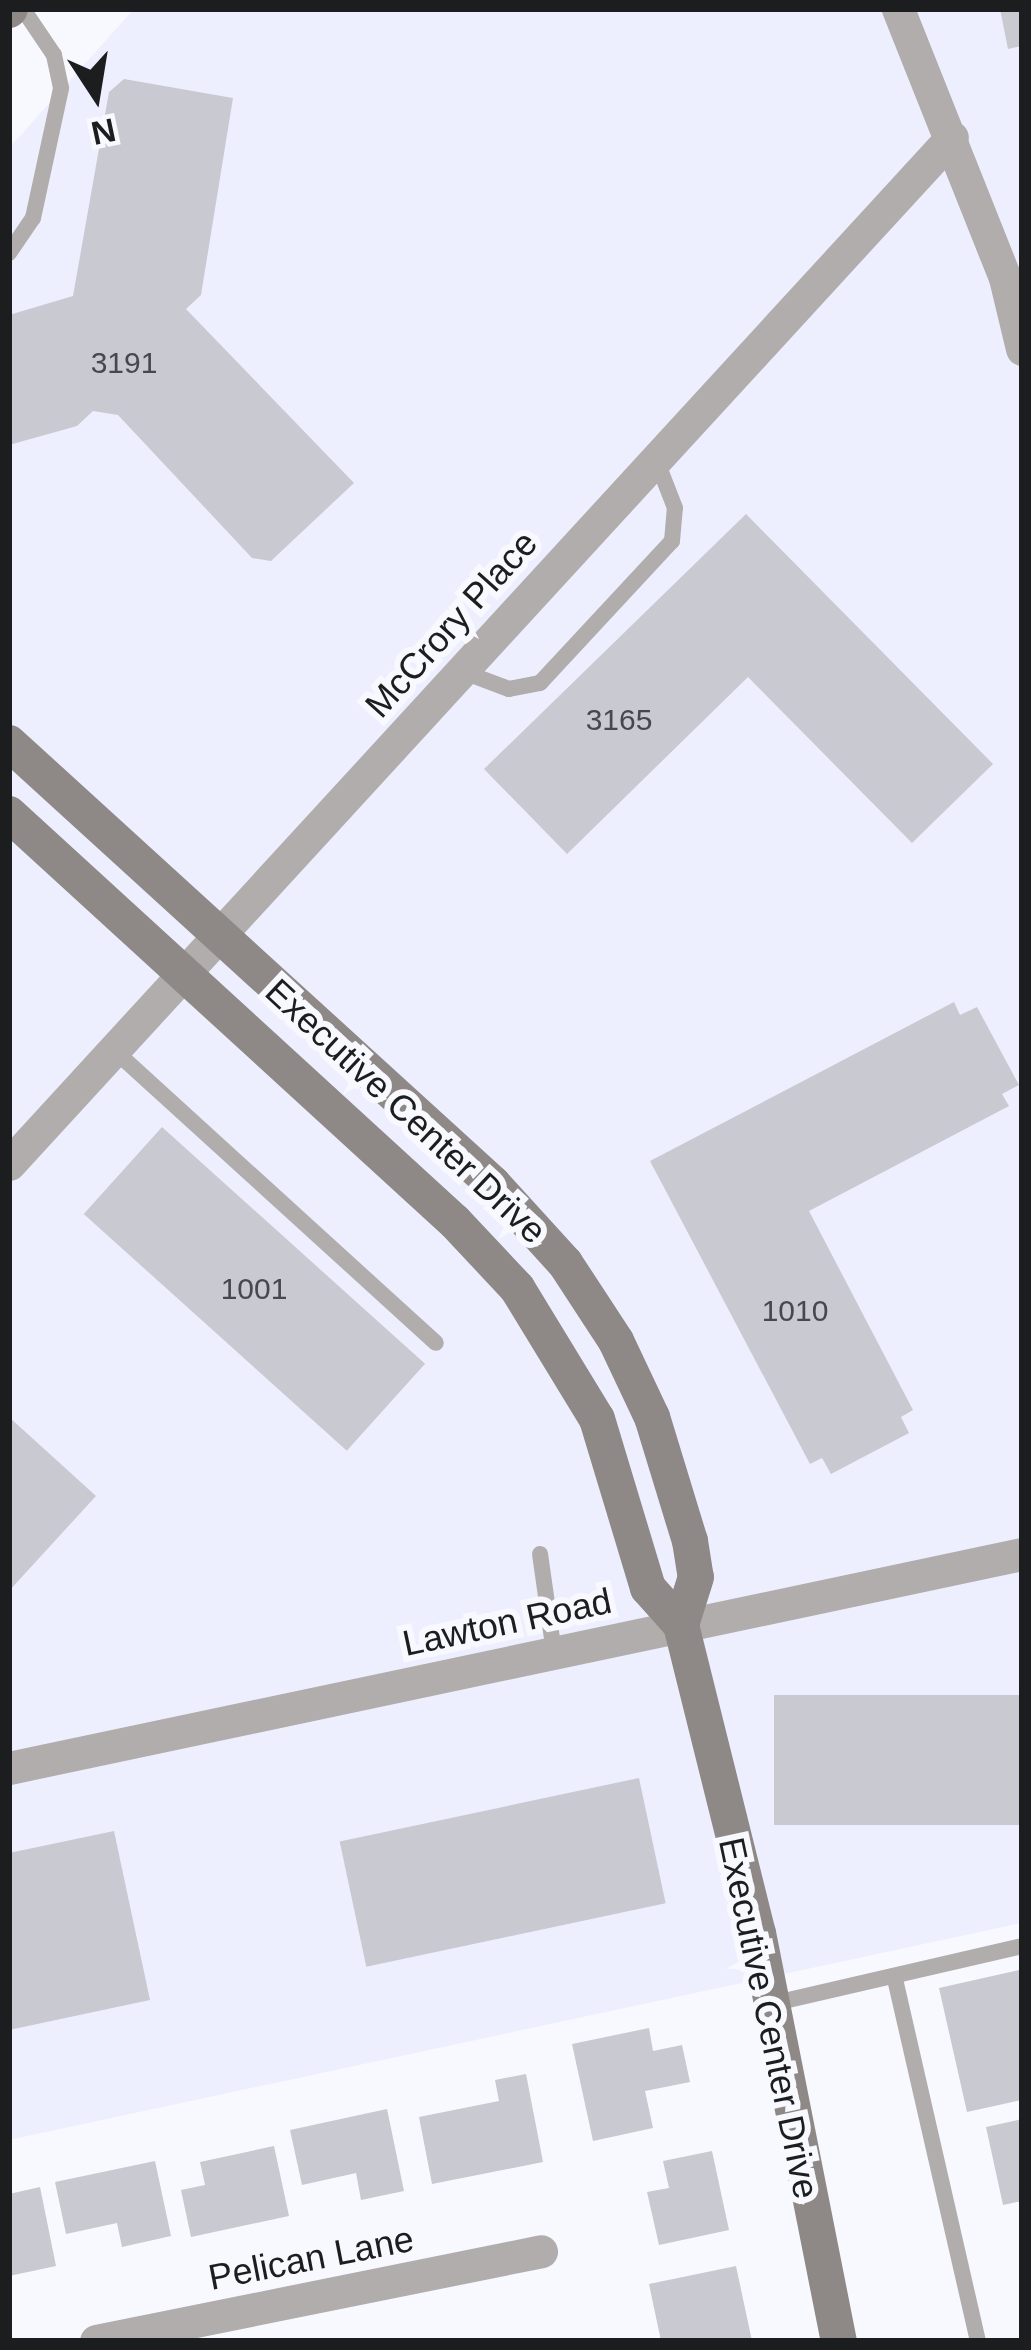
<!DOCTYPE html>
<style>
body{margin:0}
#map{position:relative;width:1031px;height:2350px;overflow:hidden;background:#f8f9fe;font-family:Arial,sans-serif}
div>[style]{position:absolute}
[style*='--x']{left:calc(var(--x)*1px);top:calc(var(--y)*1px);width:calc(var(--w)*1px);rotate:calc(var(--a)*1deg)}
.built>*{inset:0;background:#eeeffe}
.building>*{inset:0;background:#c8c9d1;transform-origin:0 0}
.lane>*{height:16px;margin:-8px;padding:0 8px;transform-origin:8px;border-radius:8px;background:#b1adac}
.street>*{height:33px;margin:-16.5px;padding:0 16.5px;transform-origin:16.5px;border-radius:16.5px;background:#b1adac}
.secondary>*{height:36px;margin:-18px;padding:0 18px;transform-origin:18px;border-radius:18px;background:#8e8987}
span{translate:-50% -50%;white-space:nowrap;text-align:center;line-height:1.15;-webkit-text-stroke:12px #f8f9fe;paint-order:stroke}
.number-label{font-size:30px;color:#47484c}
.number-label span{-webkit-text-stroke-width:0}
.street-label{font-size:36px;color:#1c1d1f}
.frame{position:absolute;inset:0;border:12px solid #1c1d1f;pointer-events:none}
.north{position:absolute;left:36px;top:36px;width:120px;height:120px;-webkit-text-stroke:9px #f8f9fe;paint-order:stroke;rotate:168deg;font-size:33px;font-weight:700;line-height:48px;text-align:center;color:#1c1d1f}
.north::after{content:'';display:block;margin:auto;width:42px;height:54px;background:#1c1d1f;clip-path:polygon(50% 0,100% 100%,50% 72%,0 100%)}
</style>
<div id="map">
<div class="built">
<i style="clip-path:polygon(134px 9px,1022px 9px,1022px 1923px,9px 2140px,9px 148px)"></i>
</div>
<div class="building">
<i style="clip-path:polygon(1000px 9px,1022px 9px,1022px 46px,1008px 49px)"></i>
<i style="clip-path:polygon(124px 79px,233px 98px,201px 295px,186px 309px,354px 483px,271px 561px,252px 558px,118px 415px,93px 411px,77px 426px,9px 445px,9px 315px,73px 296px,109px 92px)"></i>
<i style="clip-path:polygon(746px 514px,993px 764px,912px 843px,748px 677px,567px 854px,484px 769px)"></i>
<i style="clip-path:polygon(954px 1002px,960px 1015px,977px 1007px,1019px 1085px,1002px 1094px,1009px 1106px,809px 1211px,913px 1410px,901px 1417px,909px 1433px,831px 1474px,822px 1458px,810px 1464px,650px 1161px)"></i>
<i style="left:162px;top:1127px;width:354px;height:117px;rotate:42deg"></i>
<i style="clip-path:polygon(9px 1417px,96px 1496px,9px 1591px)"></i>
<i style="left:1022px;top:1695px;width:130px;height:248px;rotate:90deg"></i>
<i style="left:639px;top:1778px;width:128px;height:306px;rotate:78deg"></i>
<i style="clip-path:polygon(114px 1831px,150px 2000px,9px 2030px,9px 1853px)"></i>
<i style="clip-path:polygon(1019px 1970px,1022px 2100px,967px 2112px,939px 1988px)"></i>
<i style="clip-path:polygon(649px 2028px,653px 2051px,682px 2045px,690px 2082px,645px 2091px,653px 2128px,593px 2141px,572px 2044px)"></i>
<i style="clip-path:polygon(526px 2074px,543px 2162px,432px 2184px,419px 2117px,499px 2101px,495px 2080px)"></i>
<i style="clip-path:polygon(387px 2109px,404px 2191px,361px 2200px,356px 2173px,302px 2185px,290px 2130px)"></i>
<i style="clip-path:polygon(1022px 2119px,1022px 2201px,1003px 2205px,986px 2127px)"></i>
<i style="clip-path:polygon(274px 2146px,289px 2216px,191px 2237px,181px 2190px,205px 2185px,200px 2162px)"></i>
<i style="clip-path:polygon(712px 2151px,729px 2230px,659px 2245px,647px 2192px,669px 2188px,663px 2161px)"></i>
<i style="clip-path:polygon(155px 2161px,171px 2236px,122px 2247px,117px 2223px,66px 2234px,55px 2182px)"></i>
<i style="clip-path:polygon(40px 2187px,56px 2266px,9px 2276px,9px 2194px)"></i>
<i style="clip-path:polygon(736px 2266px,752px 2341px,661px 2341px,649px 2284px)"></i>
</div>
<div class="lane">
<i style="--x:9;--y:253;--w:42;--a:-55.6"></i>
<i style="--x:33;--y:218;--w:133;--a:-77.8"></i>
<i style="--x:61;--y:88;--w:34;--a:-102"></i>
<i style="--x:54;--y:55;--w:55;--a:-124"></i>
<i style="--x:461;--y:671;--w:51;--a:20.6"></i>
<i style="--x:509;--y:689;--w:32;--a:-11"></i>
<i style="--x:540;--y:683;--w:194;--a:-47.1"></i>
<i style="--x:672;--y:541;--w:33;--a:-85"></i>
<i style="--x:675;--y:508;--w:53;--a:-111.2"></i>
<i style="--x:114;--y:1050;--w:435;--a:42.3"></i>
<i style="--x:540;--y:1554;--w:99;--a:81.9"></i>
<i style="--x:895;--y:1979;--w:371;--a:77.1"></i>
<i style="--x:771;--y:2004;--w:258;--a:-13"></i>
</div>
<div class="street">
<i style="--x:898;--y:9;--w:289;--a:68.3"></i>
<i style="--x:1005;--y:278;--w:73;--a:76.5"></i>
<i style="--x:9;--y:1164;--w:1394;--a:-47.44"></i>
<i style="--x:9;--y:1768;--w:1035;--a:-11.93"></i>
<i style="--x:96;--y:2341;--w:454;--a:-11.4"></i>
</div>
<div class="secondary">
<i style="--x:9;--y:10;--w:1;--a:-45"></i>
<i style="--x:9;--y:743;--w:655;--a:42.34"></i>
<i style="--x:493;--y:1184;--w:107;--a:47.7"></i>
<i style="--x:565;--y:1263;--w:93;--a:56.8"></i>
<i style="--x:616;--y:1341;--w:84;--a:64.7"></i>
<i style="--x:652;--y:1417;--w:130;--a:73"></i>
<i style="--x:690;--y:1541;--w:36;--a:81"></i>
<i style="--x:696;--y:1577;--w:50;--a:107.4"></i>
<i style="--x:681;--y:1625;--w:317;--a:76"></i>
<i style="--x:758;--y:1933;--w:416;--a:78.8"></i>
<i style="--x:9;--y:814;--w:604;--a:42.45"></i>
<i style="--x:455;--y:1222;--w:91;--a:46.8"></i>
<i style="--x:517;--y:1288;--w:153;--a:58.6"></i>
<i style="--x:597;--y:1419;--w:177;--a:73.2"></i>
<i style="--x:648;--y:1588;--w:50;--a:48.3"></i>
</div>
<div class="number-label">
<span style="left:124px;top:363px">3191</span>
<span style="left:619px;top:720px">3165</span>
<span style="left:254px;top:1289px">1001</span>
<span style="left:795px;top:1311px">1010</span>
</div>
<div class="street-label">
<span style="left:451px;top:624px;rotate:-48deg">McCrory Place</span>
<span style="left:406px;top:1111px;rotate:43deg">Executive Center Drive</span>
<span style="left:507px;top:1622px;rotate:-12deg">Lawton Road</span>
<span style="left:769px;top:2018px;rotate:78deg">Executive Center Drive</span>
<span style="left:311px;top:2258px;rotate:-11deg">Pelican Lane</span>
</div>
<div class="frame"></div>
<div class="north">N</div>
</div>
